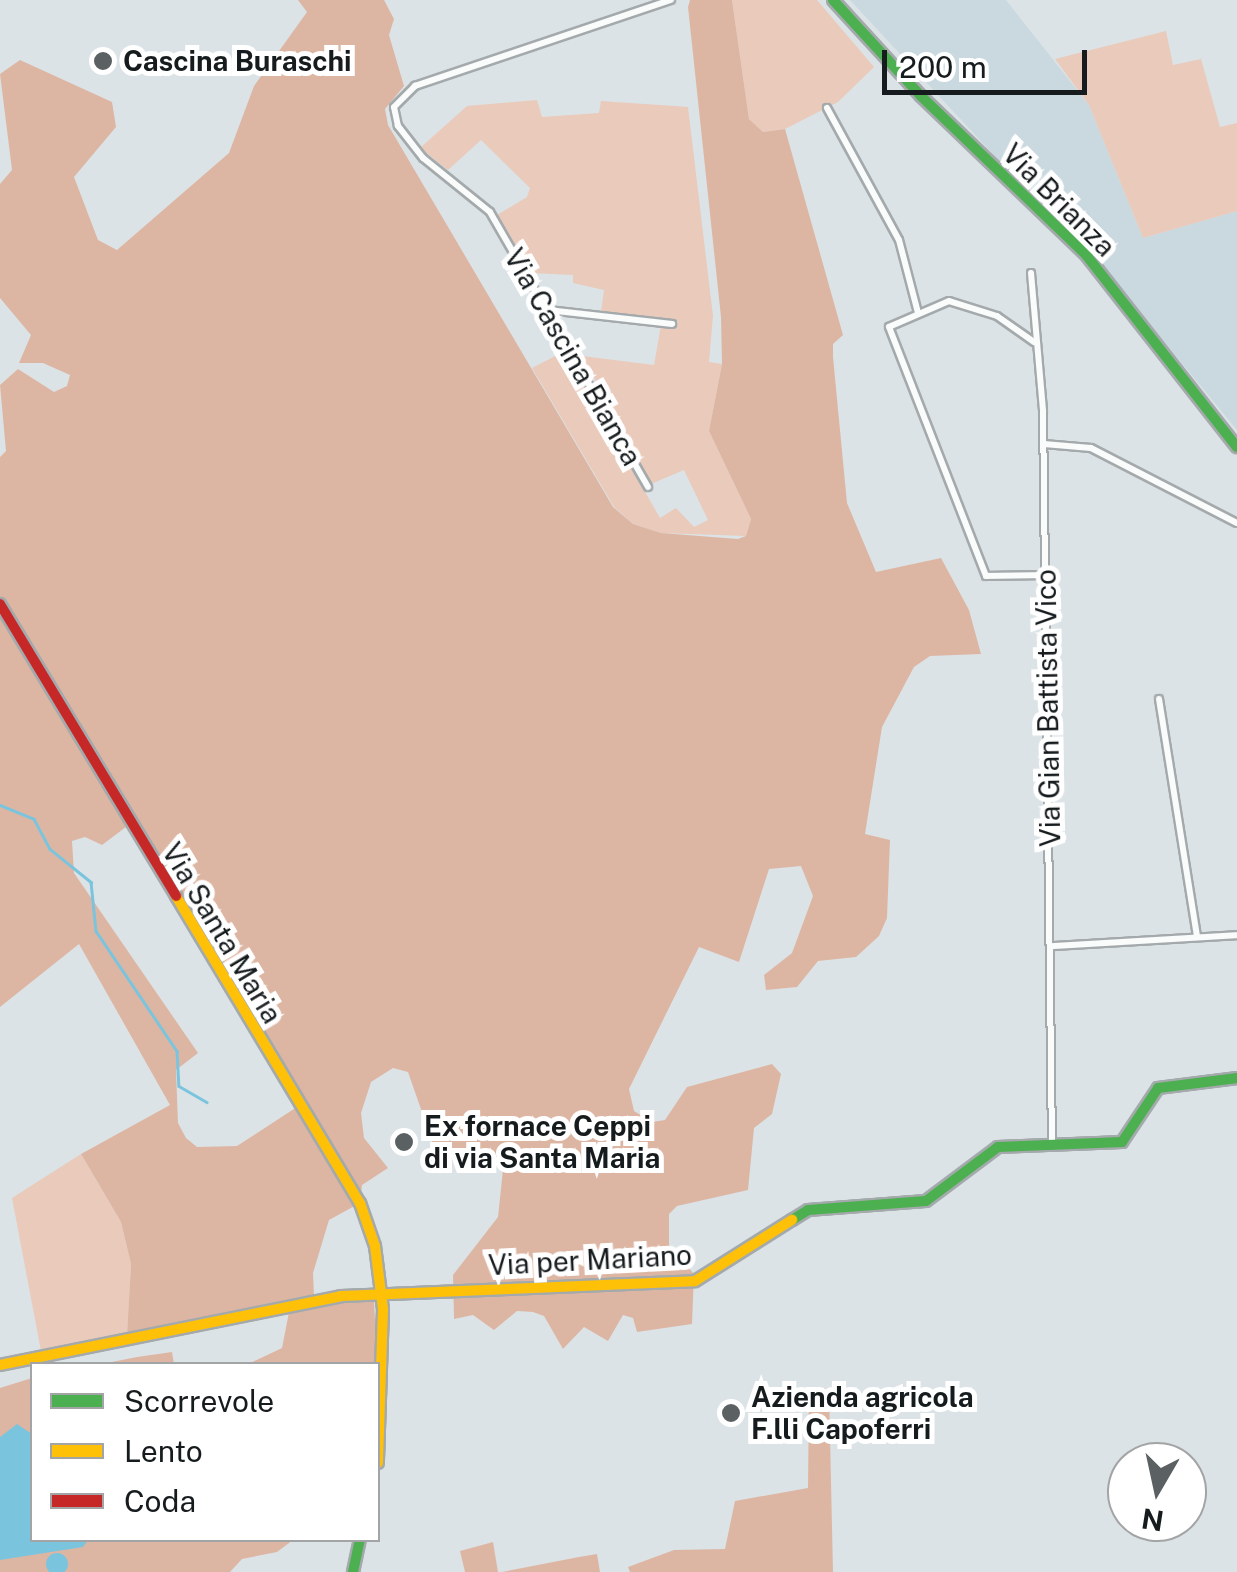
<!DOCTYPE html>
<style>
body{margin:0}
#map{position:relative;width:1237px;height:1572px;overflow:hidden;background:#dce3e6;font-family:"Public Sans",sans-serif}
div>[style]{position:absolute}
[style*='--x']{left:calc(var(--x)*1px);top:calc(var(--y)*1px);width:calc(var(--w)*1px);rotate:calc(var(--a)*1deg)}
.built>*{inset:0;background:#cad9df}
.green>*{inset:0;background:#e9cabb}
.forest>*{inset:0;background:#ddb6a3}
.water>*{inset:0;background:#7bc4dd}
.round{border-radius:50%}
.stream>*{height:2.5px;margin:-1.25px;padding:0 1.25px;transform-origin:1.25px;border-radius:1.25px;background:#7bc4dd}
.roads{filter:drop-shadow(2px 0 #a4aaac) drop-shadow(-2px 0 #a4aaac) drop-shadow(0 2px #a4aaac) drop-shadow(0 -2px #a4aaac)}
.street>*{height:6px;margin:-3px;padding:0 3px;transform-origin:3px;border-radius:3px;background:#fafbfb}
.fast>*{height:10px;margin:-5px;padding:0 5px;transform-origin:5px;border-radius:5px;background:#4caf50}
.slow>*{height:10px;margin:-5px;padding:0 5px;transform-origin:5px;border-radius:5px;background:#ffc107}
.jam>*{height:10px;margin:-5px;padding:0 5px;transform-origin:5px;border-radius:5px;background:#c62828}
.dots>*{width:28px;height:28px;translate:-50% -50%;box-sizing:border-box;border:5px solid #fff;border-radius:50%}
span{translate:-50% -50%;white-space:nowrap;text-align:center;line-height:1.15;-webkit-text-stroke:10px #fff;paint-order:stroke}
.poi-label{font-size:28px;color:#161b1d;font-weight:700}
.left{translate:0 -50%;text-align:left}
.street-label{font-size:28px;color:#161b1d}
.legend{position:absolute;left:30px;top:1362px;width:350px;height:180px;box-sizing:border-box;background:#fff;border:2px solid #a2a4a5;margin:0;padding:12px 18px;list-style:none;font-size:30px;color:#161b1d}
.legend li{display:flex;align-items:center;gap:20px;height:50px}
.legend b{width:50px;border:2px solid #a2a4a5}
.north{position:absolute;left:1107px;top:1442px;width:100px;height:100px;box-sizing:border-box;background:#fff;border:2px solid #a2a4a5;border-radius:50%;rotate:189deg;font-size:28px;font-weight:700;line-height:40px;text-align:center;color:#161b1d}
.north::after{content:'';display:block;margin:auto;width:35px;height:45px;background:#5b6163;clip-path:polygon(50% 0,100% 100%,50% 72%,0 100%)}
.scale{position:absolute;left:882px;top:50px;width:205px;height:45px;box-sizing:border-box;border:5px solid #161b1d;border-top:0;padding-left:12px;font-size:30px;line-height:35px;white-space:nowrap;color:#161b1d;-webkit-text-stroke:8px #fff;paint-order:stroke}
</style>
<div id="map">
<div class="built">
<i style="clip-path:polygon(850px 0,1006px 0,1089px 105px,1143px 238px,1237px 211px,1237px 430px,1142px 315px)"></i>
</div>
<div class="green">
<i style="clip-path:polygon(732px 0,817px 0,874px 67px,838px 102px,785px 129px,763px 132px,749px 119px)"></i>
<i style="clip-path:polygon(1166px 31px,1173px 65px,1201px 59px,1220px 127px,1237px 123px,1237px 211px,1143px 238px,1089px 105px,1055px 59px)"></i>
<i style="clip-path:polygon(537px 100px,542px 117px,599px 113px,601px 101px,688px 107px,713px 316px,709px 362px,722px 364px,709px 431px,751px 519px,746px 536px,661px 533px,633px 524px,614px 507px,532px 368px,565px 351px,660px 518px,676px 508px,694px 527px,708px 520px,684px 470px,651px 484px,582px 356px,654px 365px,661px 325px,675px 329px,678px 321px,601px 312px,604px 290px,573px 283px,573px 275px,531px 273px,497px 215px,527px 197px,530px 188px,481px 140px,448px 170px,420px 148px,467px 106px)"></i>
<i style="clip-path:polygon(81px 1154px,121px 1222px,131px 1264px,127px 1334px,41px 1351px,12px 1198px)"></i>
</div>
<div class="forest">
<i style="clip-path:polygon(evenodd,298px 0,384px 0,394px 19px,389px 35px,404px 86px,385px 109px,388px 125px,613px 507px,633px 524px,661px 533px,738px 539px,746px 536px,751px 519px,709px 431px,722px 364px,721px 317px,688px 7px,690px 0,732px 0,749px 119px,763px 132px,785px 129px,843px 335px,833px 344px,833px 357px,847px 503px,876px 572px,941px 558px,969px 610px,981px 654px,930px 656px,914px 667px,882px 727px,865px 834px,890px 840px,887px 918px,879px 936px,856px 957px,818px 961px,797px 987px,766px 990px,764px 975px,792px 953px,813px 896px,801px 866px,769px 869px,739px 962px,699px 947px,629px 1089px,634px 1111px,652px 1122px,665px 1120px,687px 1087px,772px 1064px,781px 1074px,772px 1114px,754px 1128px,748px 1190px,677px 1206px,669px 1214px,669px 1245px,694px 1274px,692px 1324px,637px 1332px,633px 1318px,623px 1315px,608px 1341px,584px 1327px,563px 1349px,544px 1316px,533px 1312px,517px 1311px,494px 1330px,473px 1315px,454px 1319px,453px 1275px,498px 1217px,504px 1160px,439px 1161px,408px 1072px,393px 1068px,371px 1082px,361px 1113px,364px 1138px,388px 1168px,362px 1185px,360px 1203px,329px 1220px,313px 1273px,314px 1296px,127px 1334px,131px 1264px,121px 1222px,81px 1154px,170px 1105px,79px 944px,0 1007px,0 457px,6px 451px,0 385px,18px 369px,54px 392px,67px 386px,70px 375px,43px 363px,19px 363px,31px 335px,0 298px,0 184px,12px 170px,0 74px,20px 60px,112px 102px,116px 127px,74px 177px,98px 240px,117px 250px,229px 153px,254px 86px,307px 12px,298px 0,130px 824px,300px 1105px,237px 1146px,197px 1147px,186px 1138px,178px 1123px,176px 1070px,198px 1053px,74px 873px,72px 841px,85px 837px,102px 845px,130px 824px)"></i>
<i style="clip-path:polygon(340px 1298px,374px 1302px,378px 1373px,378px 1364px,248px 1364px,282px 1348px,290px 1307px)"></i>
<i style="clip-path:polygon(172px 1352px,174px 1364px,102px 1364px,137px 1357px)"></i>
<i style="clip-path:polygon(32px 1378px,32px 1540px,293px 1540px,277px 1552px,242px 1559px,230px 1572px,0 1572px,0 1388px)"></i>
<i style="clip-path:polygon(809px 1387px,829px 1389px,833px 1572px,630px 1572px,628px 1567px,674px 1550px,725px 1549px,735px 1501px,808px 1488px)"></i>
<i style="clip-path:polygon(493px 1542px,498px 1572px,465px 1572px,460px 1551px)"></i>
<i style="clip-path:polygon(597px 1554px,600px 1572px,502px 1572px,579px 1557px)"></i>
</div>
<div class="water">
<i style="clip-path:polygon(17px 1424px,32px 1434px,32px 1540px,88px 1540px,83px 1547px,0 1560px,0 1437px)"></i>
<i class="round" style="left:46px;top:1553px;width:22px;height:22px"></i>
</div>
<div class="stream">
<i style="--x:0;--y:805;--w:37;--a:22"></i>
<i style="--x:34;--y:819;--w:34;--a:62"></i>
<i style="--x:50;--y:849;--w:53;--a:38.8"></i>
<i style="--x:91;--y:882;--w:49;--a:84.2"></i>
<i style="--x:96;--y:931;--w:145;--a:56"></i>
<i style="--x:177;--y:1051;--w:35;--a:87"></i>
<i style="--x:179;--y:1086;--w:32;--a:30"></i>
</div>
<div class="roads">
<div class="street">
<i style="--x:827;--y:108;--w:150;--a:61.4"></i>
<i style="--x:899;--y:240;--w:75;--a:75.4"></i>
<i style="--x:1031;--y:273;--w:139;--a:85"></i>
<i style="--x:1043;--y:411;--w:733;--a:89.3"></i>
<i style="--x:548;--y:310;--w:125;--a:6.4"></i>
<i style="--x:1034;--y:342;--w:45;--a:-144.9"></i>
<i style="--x:997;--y:316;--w:50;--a:-162.6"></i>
<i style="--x:949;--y:301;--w:65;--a:156.6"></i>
<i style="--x:889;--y:327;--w:267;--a:68.7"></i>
<i style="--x:986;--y:576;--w:59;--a:-1"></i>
<i style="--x:1044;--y:444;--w:47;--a:4.9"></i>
<i style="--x:1091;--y:448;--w:164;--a:27.2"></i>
<i style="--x:648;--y:487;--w:317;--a:-119.9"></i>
<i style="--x:490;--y:212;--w:86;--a:-141.1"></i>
<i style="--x:423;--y:158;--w:41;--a:-128"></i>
<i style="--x:398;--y:126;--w:19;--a:-102"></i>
<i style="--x:394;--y:107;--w:30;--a:-45"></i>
<i style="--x:415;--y:86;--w:270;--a:-18.6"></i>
<i style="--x:1159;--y:699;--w:241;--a:80.9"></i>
<i style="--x:1053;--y:946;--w:184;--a:-3.4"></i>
</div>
<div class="fast">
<i style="--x:833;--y:0;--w:130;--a:47.5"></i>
<i style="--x:921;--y:96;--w:231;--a:43.9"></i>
<i style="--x:1087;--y:256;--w:243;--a:51.9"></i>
<i style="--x:792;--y:1220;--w:19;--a:-32"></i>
<i style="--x:808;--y:1210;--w:118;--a:-4.4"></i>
<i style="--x:926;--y:1201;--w:90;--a:-36.9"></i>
<i style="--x:998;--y:1147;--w:124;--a:-2.3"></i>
<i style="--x:1122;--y:1142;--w:65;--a:-56.3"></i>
<i style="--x:1158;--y:1088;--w:80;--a:-7.2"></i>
<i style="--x:353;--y:1572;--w:33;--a:-78"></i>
</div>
<div class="slow">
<i style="--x:176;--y:896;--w:358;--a:59.1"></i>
<i style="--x:360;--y:1203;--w:46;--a:70.8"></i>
<i style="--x:375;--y:1246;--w:64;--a:82.8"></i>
<i style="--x:383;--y:1309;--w:154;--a:91.9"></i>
<i style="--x:0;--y:1365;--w:348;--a:-11.4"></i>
<i style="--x:341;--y:1296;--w:354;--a:-2.4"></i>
<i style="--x:695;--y:1281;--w:115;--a:-32.2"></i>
</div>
<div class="jam">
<i style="--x:0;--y:604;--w:341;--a:58.9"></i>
</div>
</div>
<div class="dots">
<i style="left:103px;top:61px;background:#5b6163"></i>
<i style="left:404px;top:1142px;background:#5b6163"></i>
<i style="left:731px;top:1413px;background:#5b6163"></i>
</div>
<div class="poi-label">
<span class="left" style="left:123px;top:61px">Cascina Buraschi</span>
<span class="left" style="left:424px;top:1142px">Ex fornace Ceppi<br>di via Santa Maria</span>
<span class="left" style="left:751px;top:1413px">Azienda agricola<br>F.lli Capoferri</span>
</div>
<div class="street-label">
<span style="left:1059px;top:200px;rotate:45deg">Via Brianza</span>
<span style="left:573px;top:357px;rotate:60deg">Via Cascina Bianca</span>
<span style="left:1048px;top:708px;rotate:-91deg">Via Gian Battista Vico</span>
<span style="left:222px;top:933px;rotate:59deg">Via Santa Maria</span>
<span style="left:590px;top:1260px;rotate:-3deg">Via per Mariano</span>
</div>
<ul class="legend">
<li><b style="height:12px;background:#4caf50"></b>Scorrevole</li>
<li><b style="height:12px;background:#ffc107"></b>Lento</li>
<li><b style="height:12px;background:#c62828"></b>Coda</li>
</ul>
<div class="north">N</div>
<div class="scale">200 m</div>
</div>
